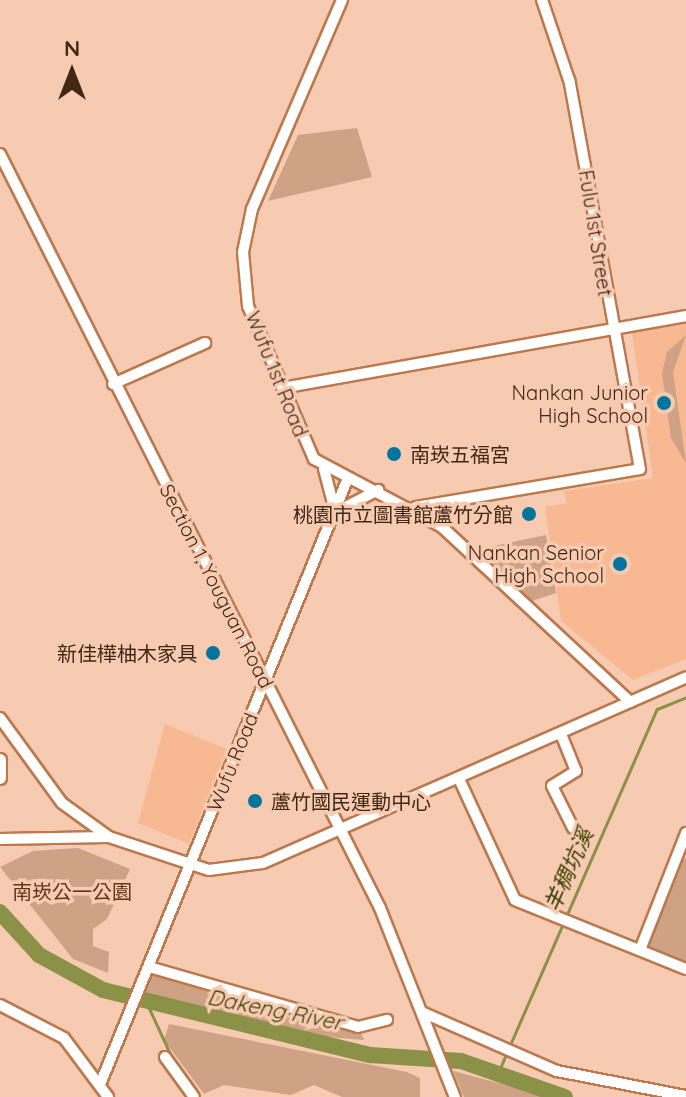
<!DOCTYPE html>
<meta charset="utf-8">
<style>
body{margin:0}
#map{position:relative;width:686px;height:1097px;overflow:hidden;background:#f7cbb1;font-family:Quicksand,"Noto Sans TC",sans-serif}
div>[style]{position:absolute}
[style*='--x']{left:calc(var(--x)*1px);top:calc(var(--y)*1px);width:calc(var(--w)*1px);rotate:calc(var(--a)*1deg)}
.built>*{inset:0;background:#f8b992}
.green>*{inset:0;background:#cfa185}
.stream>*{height:3px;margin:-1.5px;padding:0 1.5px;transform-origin:1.5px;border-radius:1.5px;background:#8b9146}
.river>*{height:16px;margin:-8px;padding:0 8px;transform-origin:8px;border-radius:8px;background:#8b9146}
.roads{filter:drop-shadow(2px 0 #bb794d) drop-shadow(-2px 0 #bb794d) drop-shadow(0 2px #bb794d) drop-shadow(0 -2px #bb794d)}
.minor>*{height:10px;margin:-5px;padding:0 5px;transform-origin:5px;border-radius:5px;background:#fff}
.tertiary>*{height:12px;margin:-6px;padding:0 6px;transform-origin:6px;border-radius:6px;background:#fff}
.dots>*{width:22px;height:22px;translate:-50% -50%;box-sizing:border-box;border:4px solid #f7cbb1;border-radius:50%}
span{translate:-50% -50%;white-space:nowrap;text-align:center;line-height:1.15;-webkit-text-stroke:7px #f7cbb1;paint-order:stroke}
.street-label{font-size:20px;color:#432715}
.poi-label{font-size:20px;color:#432715}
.right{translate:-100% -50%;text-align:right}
.left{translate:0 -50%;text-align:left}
.park-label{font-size:20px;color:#633617}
.water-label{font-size:22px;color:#3f4306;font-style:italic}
.north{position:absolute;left:32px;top:32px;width:80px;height:80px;-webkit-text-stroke:6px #f7cbb1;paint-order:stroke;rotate:0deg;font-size:22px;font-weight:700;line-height:32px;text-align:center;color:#432715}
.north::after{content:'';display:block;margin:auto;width:28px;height:36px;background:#432715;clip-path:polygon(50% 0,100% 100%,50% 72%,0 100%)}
</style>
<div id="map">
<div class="built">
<i style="clip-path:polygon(686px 317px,686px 659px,633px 680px,561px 621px,545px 507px,567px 503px,564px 491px,653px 478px,631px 327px)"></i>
<i style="clip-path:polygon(165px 724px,227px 749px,189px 844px,138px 823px)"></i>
</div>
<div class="green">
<i style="clip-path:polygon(357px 128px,372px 177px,268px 201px,298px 135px)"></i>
<i style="clip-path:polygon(686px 335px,673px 372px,686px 463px,671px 438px,662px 373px,667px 352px)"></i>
<i style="clip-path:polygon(546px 535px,556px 593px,532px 601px,479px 549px)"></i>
<i style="clip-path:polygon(78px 848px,130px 869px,107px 919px,93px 929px,93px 946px,109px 952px,108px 973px,73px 959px,0 867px,33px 851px)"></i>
<i style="clip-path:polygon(680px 857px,686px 859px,686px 963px,644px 946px)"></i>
<i style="clip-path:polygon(149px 967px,358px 1027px,364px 1040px,277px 1033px,135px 1001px)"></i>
<i style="clip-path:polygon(169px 1024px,407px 1072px,420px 1078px,420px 1097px,342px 1097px,314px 1085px,291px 1095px,224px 1085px,204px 1094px,164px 1040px)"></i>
<i style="clip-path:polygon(453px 1071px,551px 1097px,464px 1097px)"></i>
</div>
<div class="stream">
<i style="--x:147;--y:1004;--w:60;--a:65.2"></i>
<i style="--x:509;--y:1047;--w:369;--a:-66.4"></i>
<i style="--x:657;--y:709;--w:31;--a:-22"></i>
<i style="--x:498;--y:1073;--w:21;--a:-67"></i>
</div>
<div class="river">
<i style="--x:0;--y:912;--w:58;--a:47.8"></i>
<i style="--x:39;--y:955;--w:73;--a:28.7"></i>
<i style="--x:103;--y:990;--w:275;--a:13.7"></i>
<i style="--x:370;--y:1055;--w:91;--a:3.8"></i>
<i style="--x:461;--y:1061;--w:110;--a:19.1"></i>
</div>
<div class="roads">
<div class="minor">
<i style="--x:342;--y:0;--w:228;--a:113.3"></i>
<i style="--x:252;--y:209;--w:44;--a:101.8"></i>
<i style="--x:243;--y:252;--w:54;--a:84.7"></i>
<i style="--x:248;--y:306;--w:167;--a:66.7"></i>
<i style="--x:314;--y:459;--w:145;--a:28"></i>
<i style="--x:442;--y:527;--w:257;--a:42.9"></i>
<i style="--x:0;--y:154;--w:844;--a:63.25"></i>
<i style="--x:380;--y:908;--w:203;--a:68.4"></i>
<i style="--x:113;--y:384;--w:101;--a:-24"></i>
<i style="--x:282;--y:388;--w:410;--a:-10.1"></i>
<i style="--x:324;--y:469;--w:43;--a:75.3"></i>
<i style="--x:416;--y:507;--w:227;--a:-9.6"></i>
<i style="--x:640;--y:469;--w:395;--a:-100.3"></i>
<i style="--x:569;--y:80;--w:84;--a:-108.6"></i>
<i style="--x:334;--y:513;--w:50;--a:-27.6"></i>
<i style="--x:0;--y:718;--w:105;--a:53.9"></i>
<i style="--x:62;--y:803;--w:58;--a:35.9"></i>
<i style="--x:109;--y:837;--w:105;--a:18.3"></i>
<i style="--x:209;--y:870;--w:54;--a:-7.4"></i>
<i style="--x:263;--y:863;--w:462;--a:-23.7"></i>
<i style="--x:561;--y:734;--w:40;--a:68"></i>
<i style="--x:576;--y:771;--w:28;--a:148"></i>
<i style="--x:552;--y:786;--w:47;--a:63.4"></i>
<i style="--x:460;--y:781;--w:131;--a:65.2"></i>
<i style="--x:515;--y:900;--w:184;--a:22"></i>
<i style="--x:0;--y:839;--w:107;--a:-1.1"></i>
<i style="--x:640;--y:950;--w:126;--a:-68.5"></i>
<i style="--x:149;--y:967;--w:217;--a:16"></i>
<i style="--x:358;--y:1027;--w:30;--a:-14"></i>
<i style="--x:0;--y:1005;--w:72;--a:27.3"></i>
<i style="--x:64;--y:1038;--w:74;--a:53.3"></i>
<i style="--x:424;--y:1013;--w:145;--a:23.6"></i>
<i style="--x:557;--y:1071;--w:131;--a:11"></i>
<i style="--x:165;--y:1057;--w:49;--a:54.1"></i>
<i style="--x:101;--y:1082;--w:653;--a:-67.76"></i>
</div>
<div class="tertiary">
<i style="--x:0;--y:760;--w:18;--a:90"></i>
</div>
</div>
<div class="dots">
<i style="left:664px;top:403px;background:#02749e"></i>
<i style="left:394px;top:454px;background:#02749e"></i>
<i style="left:529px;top:514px;background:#02749e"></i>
<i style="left:620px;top:564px;background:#02749e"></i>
<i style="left:213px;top:653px;background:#02749e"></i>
<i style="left:255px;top:801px;background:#02749e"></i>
</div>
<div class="street-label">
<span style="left:596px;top:233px;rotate:81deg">Fulu 1st Street</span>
<span style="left:277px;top:374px;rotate:68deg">Wufu 1st Road</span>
<span style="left:217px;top:586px;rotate:63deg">Section 1, Youguan Road</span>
<span style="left:232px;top:762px;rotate:-68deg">Wufu Road</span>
</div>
<div class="poi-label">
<span class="right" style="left:648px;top:404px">Nankan Junior<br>High School</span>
<span class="left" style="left:410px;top:454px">南崁五福宮</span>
<span class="right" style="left:513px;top:514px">桃園市立圖書館蘆竹分館</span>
<span class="right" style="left:604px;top:564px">Nankan Senior<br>High School</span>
<span class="right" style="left:197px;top:653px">新佳樺柚木家具</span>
<span class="left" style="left:271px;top:801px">蘆竹國民運動中心</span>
</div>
<div class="park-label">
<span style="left:72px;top:891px">南崁公一公園</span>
</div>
<div class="water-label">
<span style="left:569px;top:870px;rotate:-66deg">羊稠坑溪</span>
<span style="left:275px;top:1010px;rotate:11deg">Dakeng River</span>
</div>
<div class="north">N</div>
</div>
